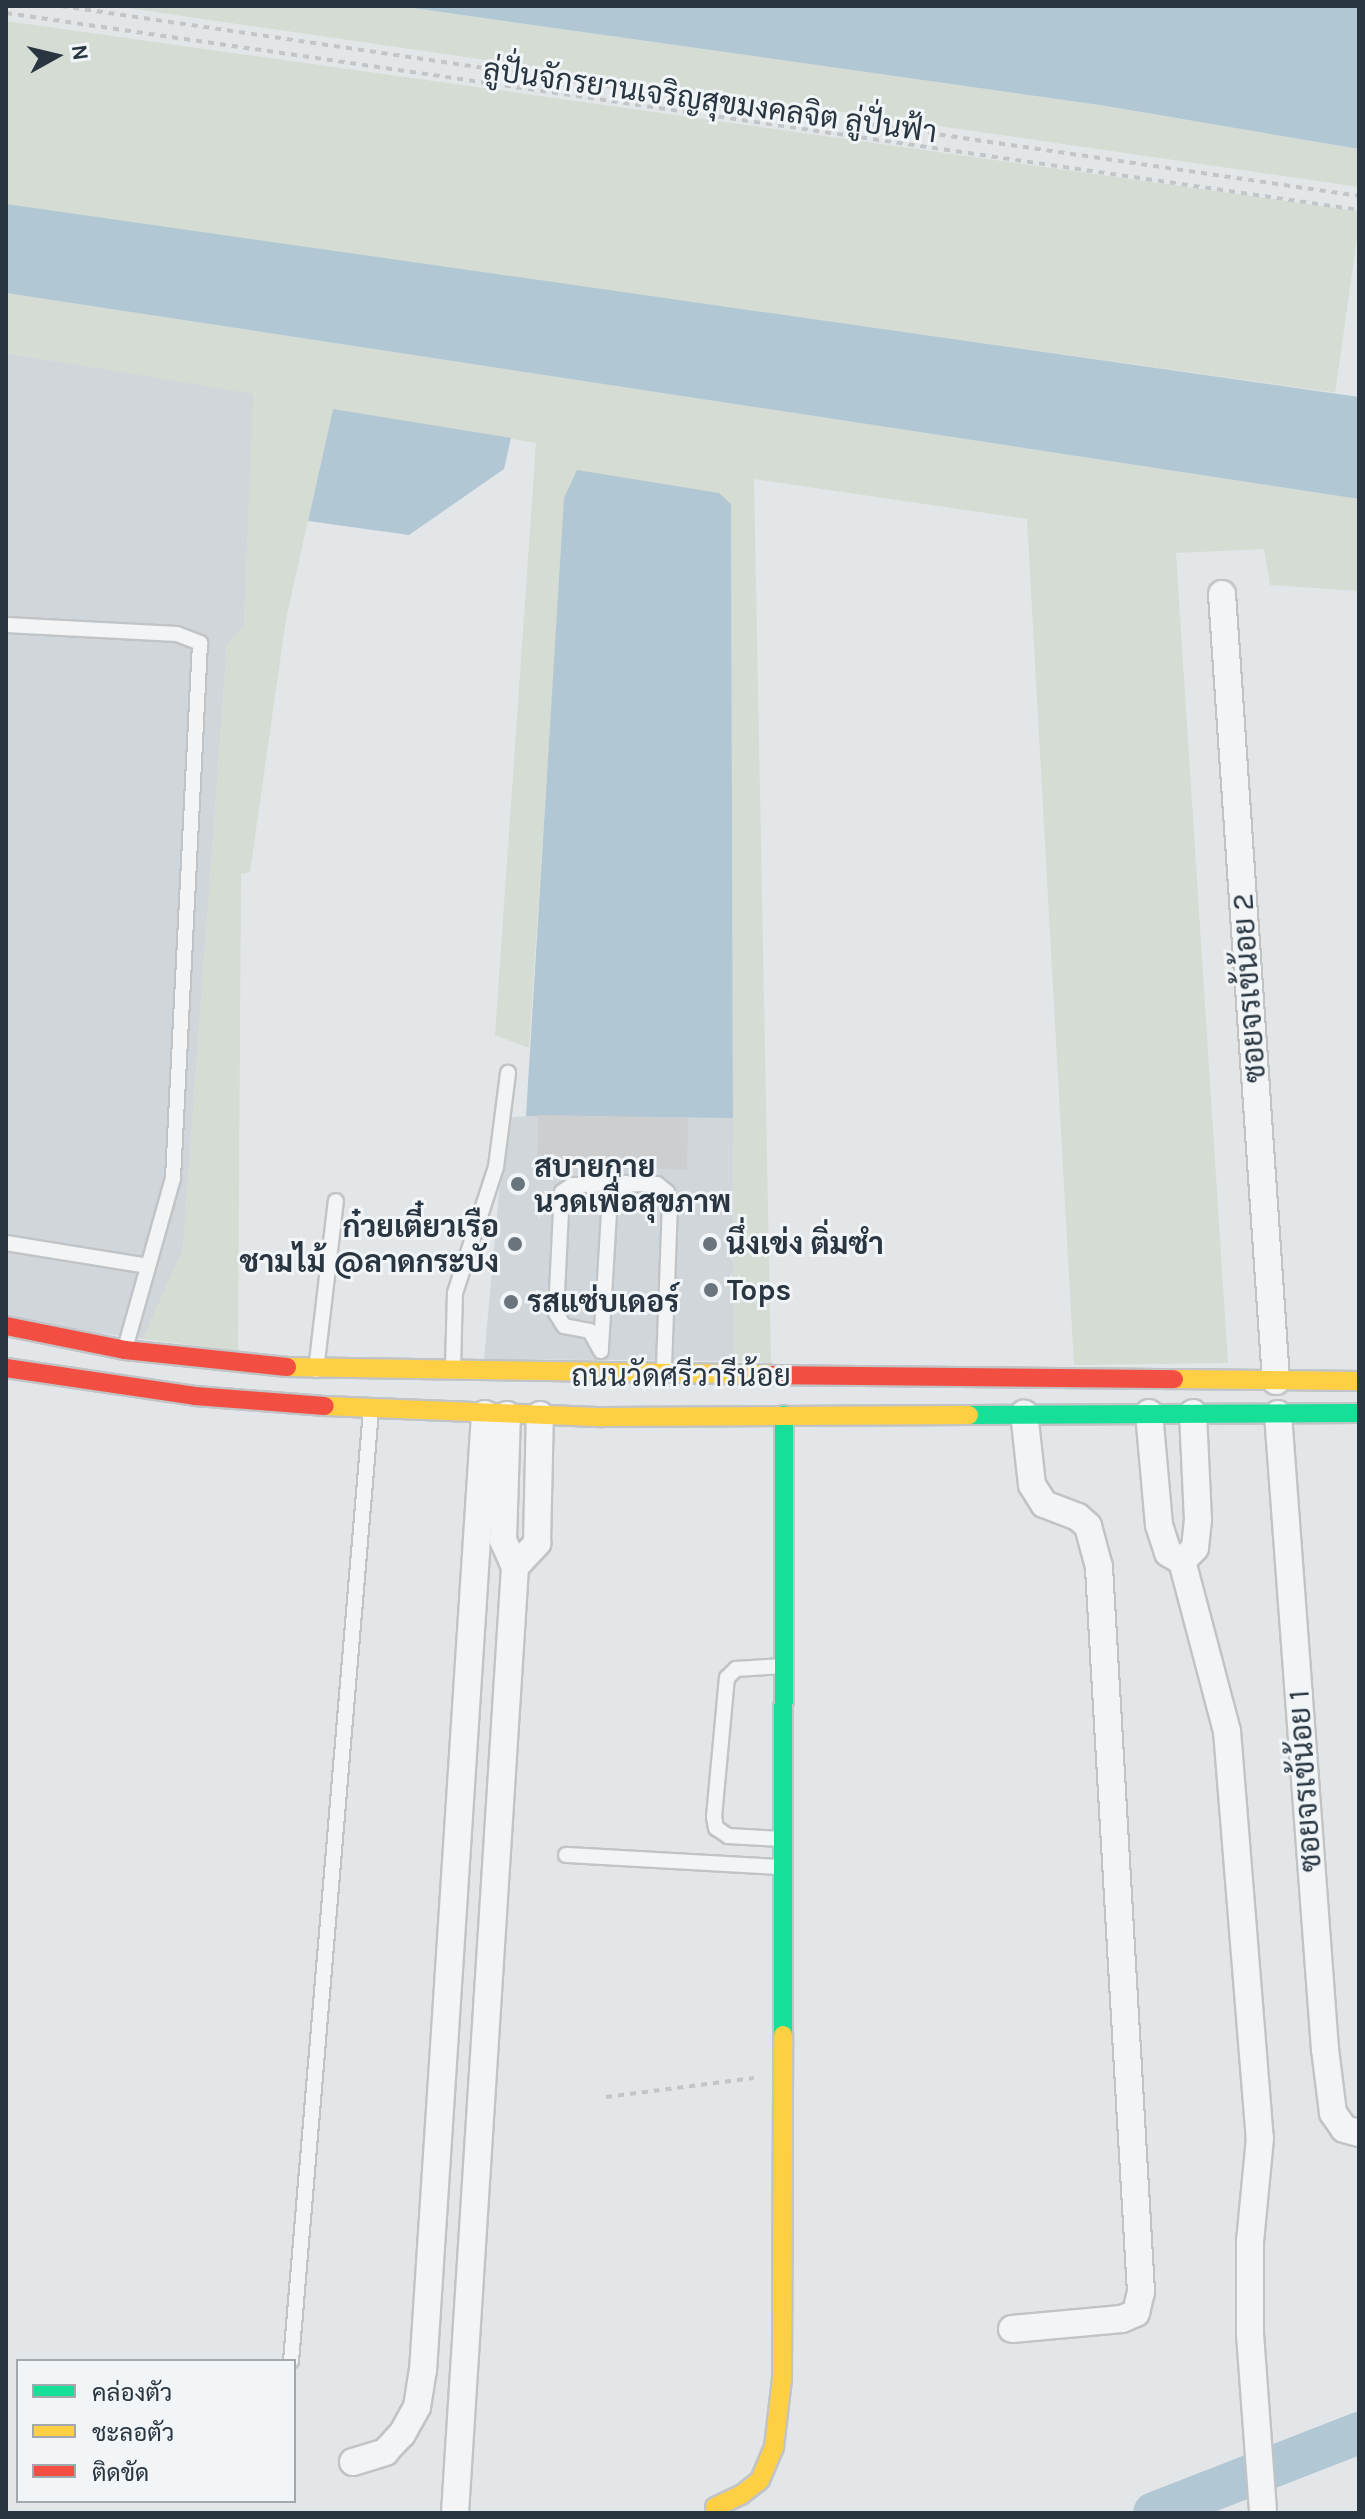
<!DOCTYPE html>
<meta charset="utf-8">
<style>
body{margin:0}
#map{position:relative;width:1365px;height:2519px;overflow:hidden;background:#e3e6e8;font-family:Karla,Sarabun,sans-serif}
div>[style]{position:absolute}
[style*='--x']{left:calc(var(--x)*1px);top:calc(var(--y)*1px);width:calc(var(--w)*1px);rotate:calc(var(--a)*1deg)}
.built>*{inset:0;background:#d1d6db}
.green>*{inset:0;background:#d5dcd3;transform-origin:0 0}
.water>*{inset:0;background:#b1c7d3}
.river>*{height:42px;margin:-21px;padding:0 21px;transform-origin:21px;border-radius:21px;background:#b1c7d3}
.building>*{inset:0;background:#ccced0;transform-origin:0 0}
.path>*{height:4px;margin-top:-2px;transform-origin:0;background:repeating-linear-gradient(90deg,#c2c6c8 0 6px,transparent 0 12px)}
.roads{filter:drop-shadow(2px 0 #c1c4c6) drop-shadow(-2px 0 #c1c4c6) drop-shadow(0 2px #c1c4c6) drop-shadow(0 -2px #c1c4c6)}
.lane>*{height:14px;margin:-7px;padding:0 7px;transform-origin:7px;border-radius:7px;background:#f2f4f5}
.street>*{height:26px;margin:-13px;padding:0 13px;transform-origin:13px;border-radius:13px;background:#f2f4f5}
.fast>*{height:18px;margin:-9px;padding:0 9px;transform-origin:9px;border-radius:9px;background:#16e098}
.slow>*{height:18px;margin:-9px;padding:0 9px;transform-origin:9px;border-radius:9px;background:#ffcf43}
.jam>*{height:18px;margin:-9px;padding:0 9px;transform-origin:9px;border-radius:9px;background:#f24e42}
.dots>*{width:22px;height:22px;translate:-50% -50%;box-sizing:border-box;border:4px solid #f1f5f7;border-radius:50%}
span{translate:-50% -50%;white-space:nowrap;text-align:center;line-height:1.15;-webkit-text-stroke:6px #f1f5f7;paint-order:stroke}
.street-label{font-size:30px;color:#293642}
.poi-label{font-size:30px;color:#293642;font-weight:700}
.left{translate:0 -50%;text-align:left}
.right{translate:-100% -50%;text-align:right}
.frame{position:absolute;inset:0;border:8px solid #293642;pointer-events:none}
.legend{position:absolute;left:16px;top:2359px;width:280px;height:144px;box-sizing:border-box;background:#f1f5f7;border:2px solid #a1a9af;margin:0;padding:10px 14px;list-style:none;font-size:24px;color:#293642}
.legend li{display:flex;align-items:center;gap:16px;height:40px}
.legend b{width:40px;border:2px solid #a1a9af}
.north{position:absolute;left:16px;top:16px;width:80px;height:80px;-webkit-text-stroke:6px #f1f5f7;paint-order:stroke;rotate:82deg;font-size:22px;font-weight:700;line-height:32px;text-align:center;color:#293642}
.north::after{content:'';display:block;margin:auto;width:28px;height:36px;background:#293642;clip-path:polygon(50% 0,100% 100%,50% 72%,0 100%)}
</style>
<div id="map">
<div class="built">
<i style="clip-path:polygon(6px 353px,254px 393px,244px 625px,227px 646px,183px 1249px,143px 1339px,6px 1319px)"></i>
<i style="clip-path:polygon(538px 1115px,733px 1118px,734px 1361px,484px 1359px,506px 1118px)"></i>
</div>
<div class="green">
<i style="clip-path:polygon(114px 6px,399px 6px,1100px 105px,1359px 149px,1359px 187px)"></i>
<i style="left:6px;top:21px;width:1368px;height:183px;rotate:8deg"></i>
<i style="clip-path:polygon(6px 293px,1359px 499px,1359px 591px,1270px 585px,1264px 549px,1176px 553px,1228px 1363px,1074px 1365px,1027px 519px,754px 479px,771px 1363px,734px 1361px,731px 504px,565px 498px,529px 1048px,495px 1035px,536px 443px,333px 409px,286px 619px,250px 872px,241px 874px,238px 1351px,143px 1339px,183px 1249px,227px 646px,244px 625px,253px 394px,6px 353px)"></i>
</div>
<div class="water">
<i style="clip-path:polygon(399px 6px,1359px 6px,1359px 149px,1100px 105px)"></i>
<i style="clip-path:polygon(6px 204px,1359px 397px,1359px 499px,6px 293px)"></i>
<i style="clip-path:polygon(333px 409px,511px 438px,504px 469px,409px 535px,308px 521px)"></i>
<i style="clip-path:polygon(577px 470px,719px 493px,731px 504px,733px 1118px,526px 1116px,564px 498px)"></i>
</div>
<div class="river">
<i style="--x:1154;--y:2513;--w:220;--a:-21.3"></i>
</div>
<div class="building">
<i style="left:538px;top:1115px;width:150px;height:52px;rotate:1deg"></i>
</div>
<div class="path">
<i style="--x:61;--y:6;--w:1312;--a:8.33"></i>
<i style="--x:6;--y:13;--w:1367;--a:8.28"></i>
<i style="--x:606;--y:2097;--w:149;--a:-7.3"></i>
</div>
<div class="roads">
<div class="lane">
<i style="--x:6;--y:625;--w:171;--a:3"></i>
<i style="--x:177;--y:634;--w:25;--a:21"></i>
<i style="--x:200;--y:643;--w:536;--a:92.89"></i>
<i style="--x:173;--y:1178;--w:178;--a:105.7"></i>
<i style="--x:6;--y:1243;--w:144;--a:9.2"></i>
<i style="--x:601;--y:1347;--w:150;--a:-86.6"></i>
<i style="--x:610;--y:1197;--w:21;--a:-43"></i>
<i style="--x:601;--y:1351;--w:23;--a:-119"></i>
<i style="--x:590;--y:1331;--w:26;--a:-169"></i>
<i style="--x:564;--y:1326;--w:15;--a:-122"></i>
<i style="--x:556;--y:1313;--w:121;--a:-87.2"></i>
<i style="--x:562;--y:1192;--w:12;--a:-35"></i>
<i style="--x:572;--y:1185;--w:85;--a:-0.7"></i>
<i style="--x:657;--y:1184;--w:13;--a:39"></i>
<i style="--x:667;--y:1192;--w:11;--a:75"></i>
<i style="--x:670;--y:1203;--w:167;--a:92.1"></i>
<i style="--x:453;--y:1368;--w:75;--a:-88.5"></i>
<i style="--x:455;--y:1293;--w:133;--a:-72"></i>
<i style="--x:496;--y:1167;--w:95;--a:-82.7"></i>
<i style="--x:316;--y:1370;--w:170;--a:-83.3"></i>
<i style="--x:781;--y:1839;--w:53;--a:-176.8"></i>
<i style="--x:728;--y:1836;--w:14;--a:-146"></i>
<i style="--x:716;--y:1828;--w:11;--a:-100"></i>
<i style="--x:714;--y:1817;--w:140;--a:-84.7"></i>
<i style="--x:727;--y:1678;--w:13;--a:-45"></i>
<i style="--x:736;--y:1669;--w:47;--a:-3.7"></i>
<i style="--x:566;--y:1855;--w:215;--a:3.2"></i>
<i style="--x:291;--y:2361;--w:954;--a:-85.19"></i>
</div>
<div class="street">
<i style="--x:1222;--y:594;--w:789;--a:86.07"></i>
<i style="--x:1149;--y:1413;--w:112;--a:84.9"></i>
<i style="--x:1159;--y:1525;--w:29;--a:72"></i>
<i style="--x:1168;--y:1553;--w:16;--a:30"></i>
<i style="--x:1182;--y:1561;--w:176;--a:75.2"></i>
<i style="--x:1227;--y:1731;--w:408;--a:85.4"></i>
<i style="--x:1260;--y:2138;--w:103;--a:95.5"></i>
<i style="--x:1250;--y:2241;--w:93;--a:90"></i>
<i style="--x:1250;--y:2334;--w:179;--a:85.8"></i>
<i style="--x:1278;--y:1414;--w:637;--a:85.77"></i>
<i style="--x:1325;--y:2049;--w:64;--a:82.9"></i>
<i style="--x:1333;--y:2113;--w:19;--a:55"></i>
<i style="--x:1344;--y:2129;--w:16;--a:15"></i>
<i style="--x:1182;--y:1561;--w:18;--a:-45"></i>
<i style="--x:1195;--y:1548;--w:28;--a:-84"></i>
<i style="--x:1198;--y:1520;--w:107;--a:-92.7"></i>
<i style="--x:515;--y:1567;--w:33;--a:-47"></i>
<i style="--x:537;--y:1543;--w:128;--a:-88.7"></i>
<i style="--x:1012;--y:2329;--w:110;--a:-5.2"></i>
<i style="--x:1122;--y:2319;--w:15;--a:-23"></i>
<i style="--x:1136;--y:2313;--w:22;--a:-77"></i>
<i style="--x:1141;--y:2292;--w:726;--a:-93.32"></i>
<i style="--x:1099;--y:1567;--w:42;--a:-105"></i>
<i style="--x:1088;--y:1526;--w:13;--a:-138"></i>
<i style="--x:1078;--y:1517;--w:36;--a:-159"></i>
<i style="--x:1044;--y:1504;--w:22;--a:-122"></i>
<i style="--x:1032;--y:1485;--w:72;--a:-96.3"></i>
<i style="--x:353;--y:2462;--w:34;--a:-17"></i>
<i style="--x:385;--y:2452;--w:25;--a:-47"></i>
<i style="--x:402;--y:2434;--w:31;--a:-61"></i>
<i style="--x:417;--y:2407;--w:36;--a:-81"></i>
<i style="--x:423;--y:2371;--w:959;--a:-86.29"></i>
<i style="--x:455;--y:2513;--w:948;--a:-86.37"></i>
<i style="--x:515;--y:1567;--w:30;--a:-114"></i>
<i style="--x:503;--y:1540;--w:125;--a:-88.2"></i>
</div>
<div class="fast">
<i style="--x:969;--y:1415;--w:390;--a:-0.3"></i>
<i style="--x:783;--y:2035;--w:620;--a:-89.91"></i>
</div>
<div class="slow">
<i style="--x:287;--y:1367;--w:483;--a:0.9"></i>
<i style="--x:1174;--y:1379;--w:185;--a:0.6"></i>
<i style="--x:325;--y:1406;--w:278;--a:2.3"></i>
<i style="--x:603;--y:1417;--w:366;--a:-0.3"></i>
<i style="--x:715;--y:2507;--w:29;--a:-25"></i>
<i style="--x:741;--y:2495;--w:24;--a:-38"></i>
<i style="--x:760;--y:2480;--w:36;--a:-67"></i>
<i style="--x:774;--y:2447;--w:68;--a:-83.3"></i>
<i style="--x:782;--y:2379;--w:344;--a:-89.8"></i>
</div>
<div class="jam">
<i style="--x:6;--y:1326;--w:121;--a:11.4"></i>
<i style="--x:125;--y:1350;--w:163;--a:6"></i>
<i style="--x:6;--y:1368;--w:191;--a:8.4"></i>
<i style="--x:195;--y:1396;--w:130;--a:4.4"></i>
<i style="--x:770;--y:1375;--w:404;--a:0.6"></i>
</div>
</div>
<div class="dots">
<i style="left:518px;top:1184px;background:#6a747c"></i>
<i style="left:515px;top:1244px;background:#6a747c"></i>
<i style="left:710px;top:1244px;background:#6a747c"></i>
<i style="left:711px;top:1290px;background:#6a747c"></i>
<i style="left:511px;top:1302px;background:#6a747c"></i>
</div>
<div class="street-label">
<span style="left:710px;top:101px;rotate:8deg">ลู่ปั่นจักรยานเจริญสุขมงคลจิต ลู่ปั่นฟ้า</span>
<span style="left:1249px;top:988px;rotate:-94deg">ซอยจรเข้น้อย 2</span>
<span style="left:681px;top:1376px">ถนนวัดศรีวารีน้อย</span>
<span style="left:1305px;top:1781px;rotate:-94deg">ซอยจรเข้น้อย 1</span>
</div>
<div class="poi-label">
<span class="left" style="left:534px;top:1184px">สบายกาย<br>นวดเพื่อสุขภาพ</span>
<span class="right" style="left:499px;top:1244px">ก๋วยเตี๋ยวเรือ<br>ชามไม้ @ลาดกระบัง</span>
<span class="left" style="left:726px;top:1244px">นึ่งเข่ง ติ่มซำ</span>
<span class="left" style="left:727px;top:1290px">Tops</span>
<span class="left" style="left:527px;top:1302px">รสแซ่บเดอร์</span>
</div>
<div class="frame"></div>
<ul class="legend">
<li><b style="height:10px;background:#16e098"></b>คล่องตัว</li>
<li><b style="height:10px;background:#ffcf43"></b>ชะลอตัว</li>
<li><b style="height:10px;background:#f24e42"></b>ติดขัด</li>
</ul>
<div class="north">N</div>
</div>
